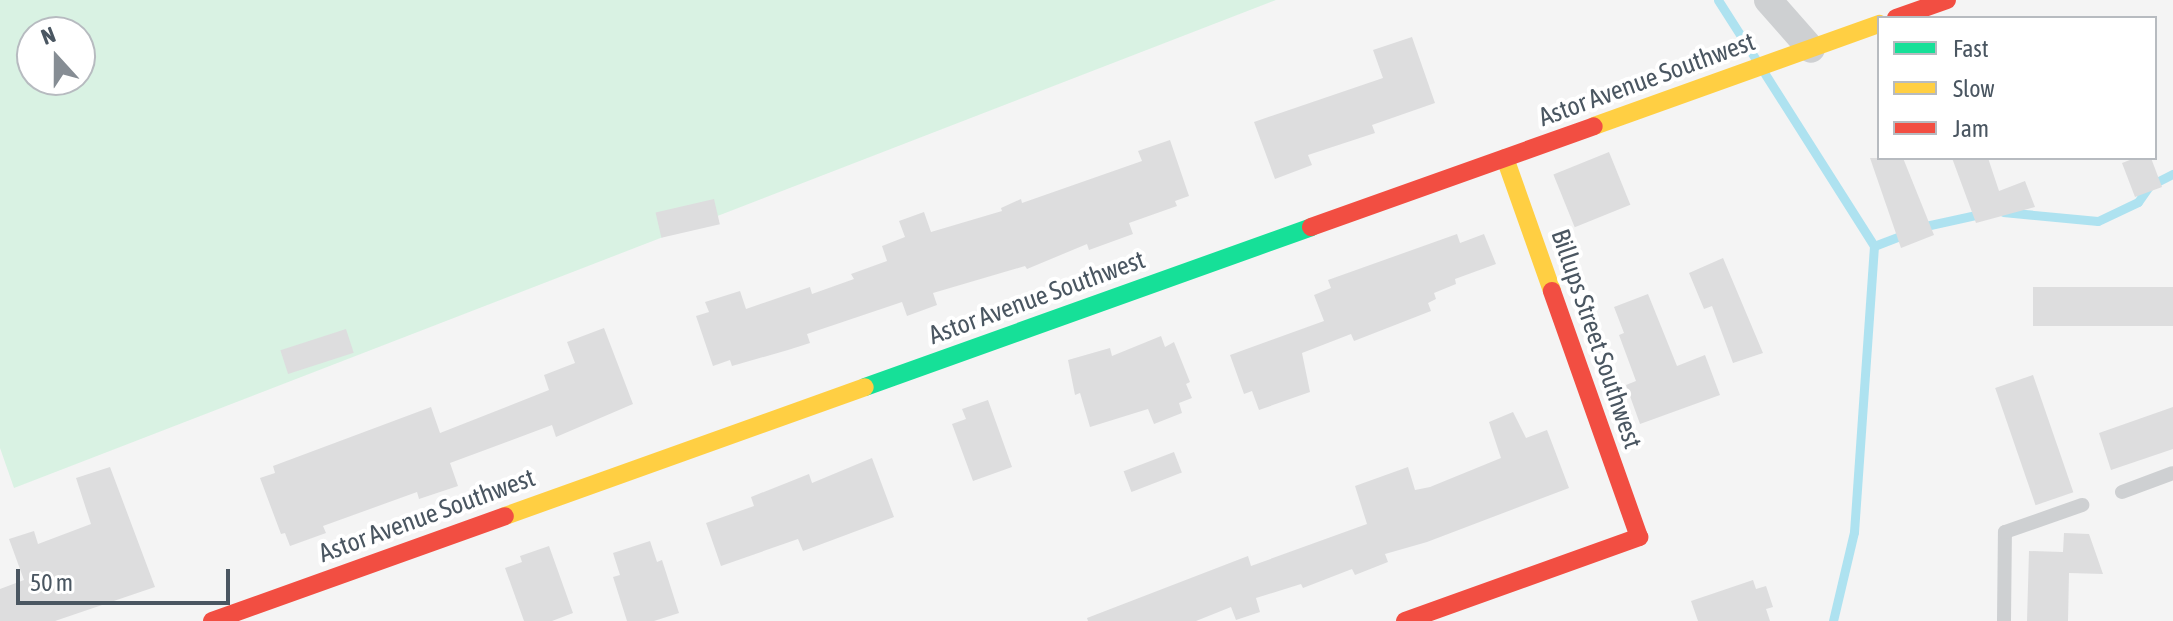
<!DOCTYPE html>
<style>
body{margin:0}
#map{position:relative;width:2173px;height:621px;overflow:hidden;background:#f4f4f4;font-family:"Asap Condensed",sans-serif}
div>[style]{position:absolute}
[style*='--x']{left:calc(var(--x)*1px);top:calc(var(--y)*1px);width:calc(var(--w)*1px);rotate:calc(var(--a)*1deg)}
.green>*{inset:0;background:#d9f2e3}
.stream>*{height:9px;margin:-4.5px;padding:0 4.5px;transform-origin:4.5px;border-radius:4.5px;background:#aee2f0}
.building>*{inset:0;background:#ddddde;transform-origin:0 0}
.lane>*{height:14px;margin:-7px;padding:0 7px;transform-origin:7px;border-radius:7px;background:#ced0d2}
.street>*{height:28px;margin:-14px;padding:0 14px;transform-origin:14px;border-radius:14px;background:#ced0d2}
.fast>*{height:18px;margin:-9px;padding:0 9px;transform-origin:9px;border-radius:9px;background:#16e098}
.slow>*{height:18px;margin:-9px;padding:0 9px;transform-origin:9px;border-radius:9px;background:#ffcf43}
.jam>*{height:18px;margin:-9px;padding:0 9px;transform-origin:9px;border-radius:9px;background:#f24e42}
span{translate:-50% -50%;white-space:nowrap;text-align:center;line-height:1.15;-webkit-text-stroke:8px #fff;paint-order:stroke}
.street-label{font-size:26px;color:#4a5661}
.legend{position:absolute;left:1877px;top:16px;width:280px;height:144px;box-sizing:border-box;background:#fff;border:2px solid #b7bbc0;margin:0;padding:10px 14px;list-style:none;font-size:24px;color:#4a5661}
.legend li{display:flex;align-items:center;gap:16px;height:40px}
.legend b{width:40px;border:2px solid #b7bbc0}
.north{position:absolute;left:16px;top:16px;width:80px;height:80px;box-sizing:border-box;background:#fff;border:2px solid #b7bbc0;border-radius:50%;rotate:339deg;font-size:22px;font-weight:700;line-height:32px;text-align:center;color:#4a5661}
.north::after{content:'';display:block;margin:auto;width:28px;height:36px;background:#868d94;clip-path:polygon(50% 0,100% 100%,50% 72%,0 100%)}
.scale{position:absolute;left:16px;top:569px;width:214px;height:36px;box-sizing:border-box;border:4px solid #4a5661;border-top:0;padding-left:10px;font-size:24px;line-height:28px;white-space:nowrap;color:#4a5661;-webkit-text-stroke:6px #fff;paint-order:stroke}
</style>
<div id="map">
<div class="green">
<i style="clip-path:polygon(evenodd,0 0,1276px 0,14px 488px,0 448px,0 0,32px 32px,80px 32px,80px 80px,32px 80px,32px 32px)"></i>
</div>
<div class="stream">
<i style="--x:1718;--y:0;--w:69;--a:57.5"></i>
<i style="--x:1765;--y:74;--w:204;--a:57.6"></i>
<i style="--x:1874;--y:246;--w:287;--a:94"></i>
<i style="--x:1854;--y:532;--w:91;--a:103.3"></i>
<i style="--x:2003;--y:212;--w:95;--a:5.4"></i>
<i style="--x:2098;--y:221;--w:44;--a:-25.4"></i>
<i style="--x:2138;--y:202;--w:19;--a:-55"></i>
<i style="--x:2149;--y:186;--w:27;--a:-27"></i>
<i style="--x:1921;--y:227;--w:66;--a:-12.3"></i>
<i style="--x:1874;--y:246;--w:36;--a:-21"></i>
</div>
<div class="building">
<i style="clip-path:polygon(1412px 37px,1435px 103px,1372px 125px,1375px 133px,1308px 155px,1312px 165px,1275px 179px,1254px 122px,1383px 78px,1373px 50px)"></i>
<i style="clip-path:polygon(1170px 140px,1189px 196px,1175px 201px,1177px 206px,1129px 223px,1133px 234px,1089px 250px,1087px 244px,1027px 269px,1025px 266px,933px 293px,937px 305px,907px 316px,902px 302px,807px 334px,810px 343px,788px 350px,732px 366px,730px 360px,713px 366px,696px 316px,709px 312px,705px 302px,740px 291px,746px 309px,810px 287px,812px 294px,854px 279px,851px 274px,887px 261px,882px 246px,905px 237px,899px 221px,924px 212px,931px 232px,1002px 211px,1001px 208px,1021px 199px,1022px 203px,1142px 161px,1138px 151px)"></i>
<i style="left:1609px;top:152px;width:57px;height:60px;rotate:68deg"></i>
<i style="clip-path:polygon(1870px 158px,1903px 158px,1934px 235px,1901px 248px)"></i>
<i style="clip-path:polygon(1952px 158px,1988px 158px,1999px 191px,2025px 181px,2035px 207px,1976px 223px)"></i>
<i style="clip-path:polygon(2135px 158px,2151px 158px,2162px 187px,2135px 197px,2122px 163px)"></i>
<i style="left:714px;top:199px;width:26px;height:60px;rotate:77deg"></i>
<i style="clip-path:polygon(1457px 234px,1460px 243px,1484px 234px,1496px 264px,1455px 279px,1456px 284px,1434px 293px,1436px 299px,1428px 303px,1431px 311px,1354px 341px,1351px 334px,1302px 353px,1310px 392px,1259px 410px,1252px 391px,1244px 394px,1230px 355px,1324px 321px,1314px 295px,1331px 288px,1328px 280px)"></i>
<i style="clip-path:polygon(1723px 258px,1763px 353px,1733px 363px,1712px 306px,1704px 309px,1689px 273px)"></i>
<i style="left:2173px;top:287px;width:39px;height:140px;rotate:90deg"></i>
<i style="clip-path:polygon(1648px 294px,1677px 366px,1705px 355px,1720px 395px,1640px 424px,1626px 385px,1636px 381px,1619px 335px,1624px 333px,1614px 307px)"></i>
<i style="clip-path:polygon(604px 328px,633px 404px,556px 437px,552px 425px,450px 463px,458px 486px,419px 499px,417px 492px,323px 526px,326px 533px,290px 546px,285px 533px,281px 534px,260px 478px,275px 473px,273px 466px,431px 407px,440px 433px,549px 390px,544px 375px,575px 363px,567px 342px)"></i>
<i style="left:346px;top:329px;width:25px;height:69px;rotate:72deg"></i>
<i style="clip-path:polygon(1161px 336px,1165px 347px,1174px 342px,1190px 382px,1186px 384px,1192px 398px,1179px 403px,1182px 413px,1154px 424px,1148px 409px,1090px 427px,1080px 393px,1075px 395px,1068px 360px,1110px 348px,1112px 356px)"></i>
<i style="left:2033px;top:375px;width:124px;height:40px;rotate:71deg"></i>
<i style="clip-path:polygon(988px 400px,1012px 467px,973px 481px,952px 424px,966px 419px,962px 409px)"></i>
<i style="clip-path:polygon(2173px 407px,2173px 449px,2111px 470px,2099px 433px)"></i>
<i style="clip-path:polygon(1513px 412px,1526px 438px,1547px 430px,1569px 488px,1427px 542px,1385px 554px,1388px 562px,1355px 575px,1352px 569px,1303px 588px,1301px 584px,1256px 598px,1260px 612px,1236px 620px,1231px 607px,1196px 621px,1088px 621px,1087px 618px,1248px 556px,1251px 566px,1367px 524px,1355px 486px,1408px 467px,1415px 490px,1430px 487px,1501px 458px,1489px 422px)"></i>
<i style="left:1174px;top:452px;width:22px;height:54px;rotate:69deg"></i>
<i style="clip-path:polygon(872px 458px,894px 517px,803px 551px,798px 539px,721px 566px,706px 523px,754px 506px,751px 497px,809px 474px,812px 483px)"></i>
<i style="clip-path:polygon(110px 467px,155px 587px,55px 621px,0 621px,0 589px,24px 580px,9px 539px,34px 531px,38px 544px,91px 524px,76px 478px)"></i>
<i style="clip-path:polygon(2064px 533px,2089px 534px,2103px 574px,2069px 573px,2068px 621px,2027px 621px,2029px 551px,2063px 552px)"></i>
<i style="clip-path:polygon(650px 541px,657px 562px,662px 560px,679px 613px,654px 621px,627px 621px,613px 577px,620px 575px,613px 553px)"></i>
<i style="clip-path:polygon(549px 546px,573px 613px,552px 621px,524px 621px,505px 568px,522px 562px,520px 556px)"></i>
<i style="clip-path:polygon(1753px 580px,1756px 589px,1766px 586px,1773px 607px,1766px 609px,1770px 621px,1698px 621px,1691px 601px)"></i>
</div>
<div class="lane">
<i style="--x:2122;--y:492;--w:54;--a:-20.4"></i>
<i style="--x:2004;--y:621;--w:89;--a:-89.4"></i>
<i style="--x:2005;--y:532;--w:82;--a:-19.3"></i>
</div>
<div class="street">
<i style="--x:1768;--y:0;--w:65;--a:48.7"></i>
</div>
<div class="fast">
<i style="--x:865;--y:387;--w:474;--a:-19.7"></i>
</div>
<div class="slow">
<i style="--x:1594;--y:126;--w:303;--a:-19.7"></i>
<i style="--x:1505;--y:158;--w:141;--a:70.5"></i>
<i style="--x:505;--y:516;--w:382;--a:-19.7"></i>
</div>
<div class="jam">
<i style="--x:1896;--y:18;--w:54;--a:-19.4"></i>
<i style="--x:1311;--y:227;--w:300;--a:-19.6"></i>
<i style="--x:212;--y:621;--w:311;--a:-19.7"></i>
<i style="--x:1405;--y:621;--w:249;--a:-19.7"></i>
<i style="--x:1639;--y:537;--w:261;--a:-109.5"></i>
</div>
<div class="street-label">
<span style="left:1647px;top:80px;rotate:-20deg">Astor Avenue Southwest</span>
<span style="left:1037px;top:298px;rotate:-20deg">Astor Avenue Southwest</span>
<span style="left:1596px;top:339px;rotate:71deg">Billups Street Southwest</span>
<span style="left:427px;top:516px;rotate:-20deg">Astor Avenue Southwest</span>
</div>
<ul class="legend">
<li><b style="height:10px;background:#16e098"></b>Fast</li>
<li><b style="height:10px;background:#ffcf43"></b>Slow</li>
<li><b style="height:10px;background:#f24e42"></b>Jam</li>
</ul>
<div class="north">N</div>
<div class="scale">50 m</div>
</div>
